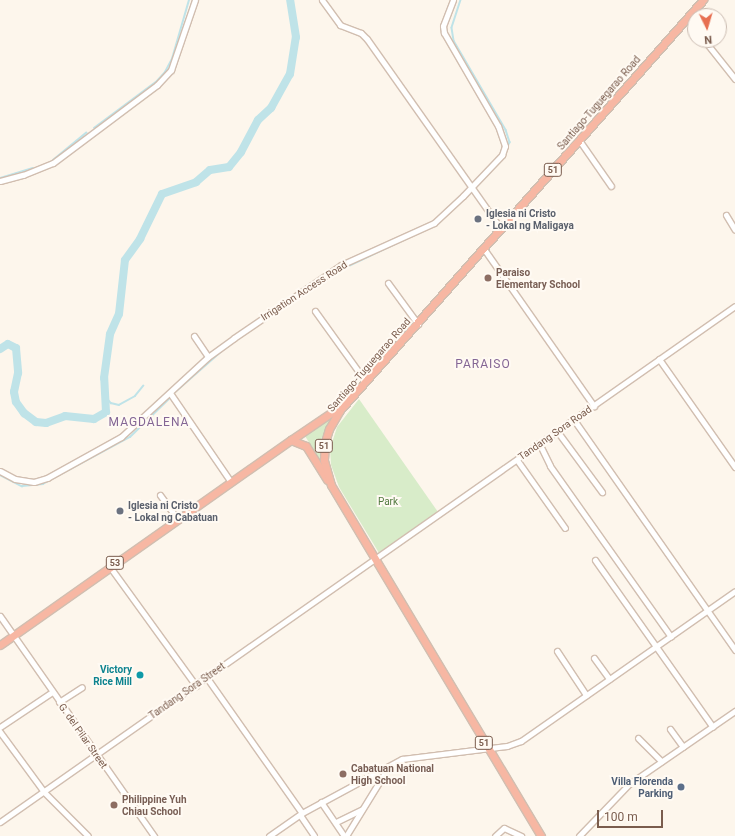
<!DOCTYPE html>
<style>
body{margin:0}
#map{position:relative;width:735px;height:836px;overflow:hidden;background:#fdf6ec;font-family:Roboto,sans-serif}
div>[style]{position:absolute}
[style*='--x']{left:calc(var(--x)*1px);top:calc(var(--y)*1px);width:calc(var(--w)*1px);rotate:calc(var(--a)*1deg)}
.green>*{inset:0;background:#d8ecc9}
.stream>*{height:1.5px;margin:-0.75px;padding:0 0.75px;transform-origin:0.75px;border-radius:0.75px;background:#bfe3e8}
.river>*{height:8px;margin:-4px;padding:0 4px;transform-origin:4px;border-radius:4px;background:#bfe3e8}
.roads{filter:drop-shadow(1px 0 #d1beb0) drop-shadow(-1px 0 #d1beb0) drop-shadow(0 1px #d1beb0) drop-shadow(0 -1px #d1beb0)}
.minor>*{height:5px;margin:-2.5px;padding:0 2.5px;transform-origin:2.5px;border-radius:2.5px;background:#fff}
.highway>*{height:7px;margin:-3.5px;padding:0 3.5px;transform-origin:3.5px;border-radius:3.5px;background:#f7b7a3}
.dots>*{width:11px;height:11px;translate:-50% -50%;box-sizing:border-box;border:2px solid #fffaf3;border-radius:50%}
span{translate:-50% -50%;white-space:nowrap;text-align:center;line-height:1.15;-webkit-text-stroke:4px #fffaf3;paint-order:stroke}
.shield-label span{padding:1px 3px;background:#fffaf3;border:1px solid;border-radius:3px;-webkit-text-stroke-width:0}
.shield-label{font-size:9px;color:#7a5c4d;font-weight:700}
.street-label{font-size:10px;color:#7a5c4d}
.worship-label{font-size:10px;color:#5b616d;font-weight:700}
.left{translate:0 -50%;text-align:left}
.education-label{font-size:10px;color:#785e54;font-weight:700}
.park-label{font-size:10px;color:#537a41}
.culture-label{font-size:10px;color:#0d838f;font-weight:700}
.right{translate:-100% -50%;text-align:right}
.service-label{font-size:10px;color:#4e5e75;font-weight:700}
.quarter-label{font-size:12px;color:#846695;letter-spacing:1px}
.north{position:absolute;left:687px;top:8px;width:40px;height:40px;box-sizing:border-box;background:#fffaf3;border:1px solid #cabbb1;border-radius:50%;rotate:175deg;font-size:11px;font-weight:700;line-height:16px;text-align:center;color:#7a5c4d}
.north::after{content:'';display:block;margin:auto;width:14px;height:18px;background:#e76f51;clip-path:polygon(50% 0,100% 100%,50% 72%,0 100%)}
.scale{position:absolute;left:597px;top:810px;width:66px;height:18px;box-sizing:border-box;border:2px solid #7a5c4d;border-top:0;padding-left:5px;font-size:12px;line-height:14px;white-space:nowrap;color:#7a5c4d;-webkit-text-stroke:3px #fffaf3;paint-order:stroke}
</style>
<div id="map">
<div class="green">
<i style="clip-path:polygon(359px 399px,438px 512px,379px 553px,339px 487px,331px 465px,330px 449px,337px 427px)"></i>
<i style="clip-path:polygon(334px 416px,321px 439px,320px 460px,305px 436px)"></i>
</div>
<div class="stream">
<i style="--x:461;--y:0;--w:29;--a:108"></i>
<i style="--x:452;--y:28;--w:13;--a:81"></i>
<i style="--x:454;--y:41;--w:103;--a:59.7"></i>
<i style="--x:506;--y:130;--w:13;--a:72"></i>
<i style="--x:510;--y:142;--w:17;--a:111"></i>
<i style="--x:504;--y:158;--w:41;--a:135"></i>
<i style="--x:94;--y:128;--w:79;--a:-36.7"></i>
<i style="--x:157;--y:81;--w:12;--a:-48"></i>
<i style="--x:165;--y:72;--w:15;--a:-62"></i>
<i style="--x:172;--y:59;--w:61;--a:-73.9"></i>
<i style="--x:53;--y:160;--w:43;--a:-39.3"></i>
<i style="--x:0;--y:178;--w:34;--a:-17"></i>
<i style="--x:234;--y:341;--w:123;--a:-34.1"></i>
<i style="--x:336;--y:272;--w:110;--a:-25.2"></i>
<i style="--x:436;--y:225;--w:32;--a:-44"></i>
<i style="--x:173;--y:394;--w:77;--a:-41.3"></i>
<i style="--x:106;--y:397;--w:8;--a:50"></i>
<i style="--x:111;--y:403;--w:8;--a:14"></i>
<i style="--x:119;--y:405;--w:18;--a:-29"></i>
<i style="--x:135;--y:396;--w:13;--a:-51"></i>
<i style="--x:0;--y:475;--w:25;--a:27"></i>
<i style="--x:22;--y:486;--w:21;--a:-5"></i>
<i style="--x:43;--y:484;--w:99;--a:-28.4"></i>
<i style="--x:130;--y:437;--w:57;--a:-44.3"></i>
</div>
<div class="river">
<i style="--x:0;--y:349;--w:9;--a:-32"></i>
<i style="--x:8;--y:344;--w:9;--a:27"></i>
<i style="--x:16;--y:348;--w:25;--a:85"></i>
<i style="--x:18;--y:373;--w:19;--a:102"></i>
<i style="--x:14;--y:392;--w:10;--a:79"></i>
<i style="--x:16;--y:402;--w:14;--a:54"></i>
<i style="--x:24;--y:413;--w:15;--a:37"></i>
<i style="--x:36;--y:422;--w:10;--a:6"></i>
<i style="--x:46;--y:423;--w:20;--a:-20"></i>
<i style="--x:65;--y:416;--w:29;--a:6"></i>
<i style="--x:94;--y:419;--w:14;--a:-30"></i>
<i style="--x:106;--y:412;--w:34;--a:-93"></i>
<i style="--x:104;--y:378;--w:44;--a:-82.2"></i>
<i style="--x:110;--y:334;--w:22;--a:-66"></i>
<i style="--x:119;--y:314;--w:54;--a:-83.7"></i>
<i style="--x:125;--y:260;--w:26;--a:-54"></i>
<i style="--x:140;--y:239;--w:50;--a:-63.9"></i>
<i style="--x:162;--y:194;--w:36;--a:-19"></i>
<i style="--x:196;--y:182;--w:18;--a:-41"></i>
<i style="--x:210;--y:170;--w:19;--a:-9"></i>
<i style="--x:229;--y:167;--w:19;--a:-51"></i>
<i style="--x:241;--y:152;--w:36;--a:-62"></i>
<i style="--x:258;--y:120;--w:18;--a:-43"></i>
<i style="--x:271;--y:108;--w:39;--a:-61"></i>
<i style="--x:290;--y:74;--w:37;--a:-81"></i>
<i style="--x:296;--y:37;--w:37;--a:-99"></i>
</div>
<div class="roads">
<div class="minor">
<i style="--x:322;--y:0;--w:31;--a:54"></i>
<i style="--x:340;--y:25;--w:22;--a:21"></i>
<i style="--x:361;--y:33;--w:8;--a:45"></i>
<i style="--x:367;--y:39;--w:232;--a:54.8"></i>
<i style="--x:687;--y:18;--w:13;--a:51"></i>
<i style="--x:704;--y:40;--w:50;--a:51.5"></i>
<i style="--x:579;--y:140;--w:56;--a:55.2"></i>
<i style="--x:0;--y:181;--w:24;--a:-15"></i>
<i style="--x:23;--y:175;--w:32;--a:-22"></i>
<i style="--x:53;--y:163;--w:130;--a:-36.9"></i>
<i style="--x:157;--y:85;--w:21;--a:-47"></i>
<i style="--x:171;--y:70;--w:74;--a:-71.1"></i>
<i style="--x:726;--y:215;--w:17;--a:59"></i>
<i style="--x:484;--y:249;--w:192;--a:55"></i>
<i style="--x:388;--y:283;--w:51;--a:53.8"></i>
<i style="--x:315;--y:311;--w:87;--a:54.3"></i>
<i style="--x:194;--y:336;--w:25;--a:56"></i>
<i style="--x:659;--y:359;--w:132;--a:54.9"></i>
<i style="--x:170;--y:393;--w:108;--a:55.6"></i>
<i style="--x:574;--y:420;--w:281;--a:55"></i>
<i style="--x:557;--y:431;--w:76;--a:53.6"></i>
<i style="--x:539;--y:443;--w:25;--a:64"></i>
<i style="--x:550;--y:466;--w:209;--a:54.7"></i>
<i style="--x:517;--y:460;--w:83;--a:54.8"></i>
<i style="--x:0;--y:471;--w:17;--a:28"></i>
<i style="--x:15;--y:479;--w:19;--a:9"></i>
<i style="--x:34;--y:482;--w:14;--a:-17"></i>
<i style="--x:47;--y:478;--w:85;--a:-29"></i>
<i style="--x:121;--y:437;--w:118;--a:-42.6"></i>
<i style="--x:208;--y:357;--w:32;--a:-36"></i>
<i style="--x:234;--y:338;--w:130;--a:-34.3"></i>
<i style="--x:341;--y:265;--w:102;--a:-24.3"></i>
<i style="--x:434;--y:223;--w:40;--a:-43"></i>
<i style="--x:463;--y:196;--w:57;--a:-46.4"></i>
<i style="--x:502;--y:155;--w:9;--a:-72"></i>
<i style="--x:505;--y:146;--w:21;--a:-109"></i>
<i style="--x:498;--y:126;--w:108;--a:-120.1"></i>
<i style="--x:444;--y:33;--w:7;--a:-98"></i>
<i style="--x:443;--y:26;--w:28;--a:-69"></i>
<i style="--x:160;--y:495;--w:31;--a:54"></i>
<i style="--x:595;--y:560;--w:204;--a:54.8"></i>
<i style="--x:110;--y:567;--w:147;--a:54.1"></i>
<i style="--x:0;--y:616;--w:269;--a:55"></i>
<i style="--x:557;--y:651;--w:53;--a:56.6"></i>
<i style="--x:594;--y:658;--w:26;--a:54"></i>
<i style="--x:207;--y:678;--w:165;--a:54.9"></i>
<i style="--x:59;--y:702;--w:27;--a:-33"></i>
<i style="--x:0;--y:727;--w:63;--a:-33.9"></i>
<i style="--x:670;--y:729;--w:22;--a:54"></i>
<i style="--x:0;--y:732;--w:74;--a:53.7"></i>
<i style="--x:44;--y:792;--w:62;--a:45"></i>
<i style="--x:638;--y:738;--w:33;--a:45"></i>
<i style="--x:321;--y:802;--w:41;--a:55.9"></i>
<i style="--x:300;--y:815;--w:25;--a:56"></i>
<i style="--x:0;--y:822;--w:898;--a:-35.07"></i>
<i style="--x:336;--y:822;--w:28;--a:-26"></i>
<i style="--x:269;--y:836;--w:40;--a:-34.9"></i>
<i style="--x:302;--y:813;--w:114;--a:-28.4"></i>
<i style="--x:402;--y:759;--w:106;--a:-7.1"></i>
<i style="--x:507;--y:746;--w:15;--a:-20"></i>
<i style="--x:521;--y:741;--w:261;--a:-35"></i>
<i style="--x:346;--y:836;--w:82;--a:-58.4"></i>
<i style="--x:495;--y:836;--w:12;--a:-42"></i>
<i style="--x:504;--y:828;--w:19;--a:25"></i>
<i style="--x:579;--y:836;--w:72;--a:-46.1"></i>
<i style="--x:629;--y:784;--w:129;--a:-34.6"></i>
</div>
<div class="highway">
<i style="--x:291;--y:440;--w:16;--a:22"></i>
<i style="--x:306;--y:446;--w:40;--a:58"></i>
<i style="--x:0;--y:645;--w:356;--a:-35.2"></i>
<i style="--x:291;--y:440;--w:50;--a:-34.3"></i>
<i style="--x:332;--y:412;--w:8;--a:-14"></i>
<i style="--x:541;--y:836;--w:409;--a:-120.9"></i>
<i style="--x:331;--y:485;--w:26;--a:-106"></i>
<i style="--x:324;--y:460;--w:18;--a:-87"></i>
<i style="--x:325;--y:442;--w:14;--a:-73"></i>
<i style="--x:329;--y:429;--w:22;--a:-60"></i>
<i style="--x:340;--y:410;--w:548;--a:-48.48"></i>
</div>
</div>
<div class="dots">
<i style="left:478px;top:219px;background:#6b7280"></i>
<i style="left:488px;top:278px;background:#8d6e63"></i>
<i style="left:120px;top:511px;background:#6b7280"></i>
<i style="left:140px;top:675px;background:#0f9aa8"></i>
<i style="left:343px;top:774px;background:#8d6e63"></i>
<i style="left:681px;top:787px;background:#5c6f8a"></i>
<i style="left:114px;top:805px;background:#8d6e63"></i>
</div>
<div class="shield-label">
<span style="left:553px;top:170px">51</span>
<span style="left:324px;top:446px">51</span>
<span style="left:115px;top:563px">53</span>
<span style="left:484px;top:743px">51</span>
</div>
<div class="street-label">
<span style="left:599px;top:103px;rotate:-49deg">Santiago-Tuguegarao Road</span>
<span style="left:304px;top:291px;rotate:-33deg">Irrigation Access Road</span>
<span style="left:369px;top:365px;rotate:-49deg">Santiago-Tuguegarao Road</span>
<span style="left:555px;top:433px;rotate:-35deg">Tandang Sora Road</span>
<span style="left:187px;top:691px;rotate:-35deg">Tandang Sora Street</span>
<span style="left:83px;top:736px;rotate:55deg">G. del Pilar Street</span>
</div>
<div class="worship-label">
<span class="left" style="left:486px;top:219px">Iglesia ni Cristo<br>- Lokal ng Maligaya</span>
<span class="left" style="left:128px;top:511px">Iglesia ni Cristo<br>- Lokal ng Cabatuan</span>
</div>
<div class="education-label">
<span class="left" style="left:496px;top:278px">Paraiso<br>Elementary School</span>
<span class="left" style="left:351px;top:774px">Cabatuan National<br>High School</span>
<span class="left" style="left:122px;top:805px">Philippine Yuh<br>Chiau School</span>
</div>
<div class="park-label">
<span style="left:388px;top:502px">Park</span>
</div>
<div class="culture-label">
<span class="right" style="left:132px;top:675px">Victory<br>Rice Mill</span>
</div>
<div class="service-label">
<span class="right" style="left:673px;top:787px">Villa Florenda<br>Parking</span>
</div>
<div class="quarter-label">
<span style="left:483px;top:365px">PARAISO</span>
<span style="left:149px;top:423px">MAGDALENA</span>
</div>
<div class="north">N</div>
<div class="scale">100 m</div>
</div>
